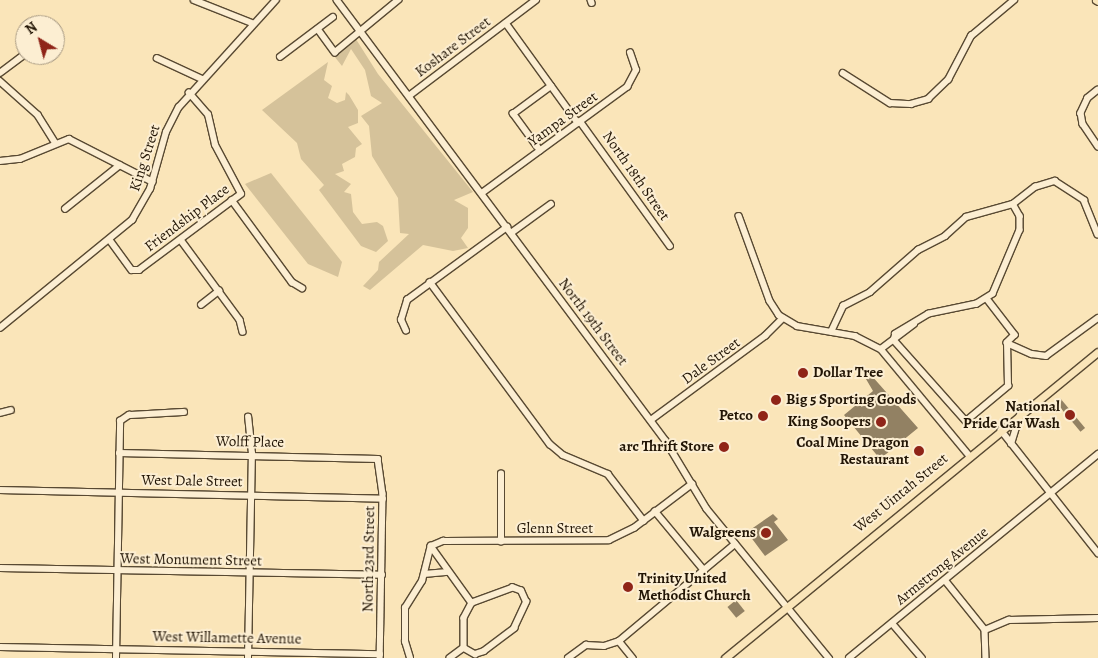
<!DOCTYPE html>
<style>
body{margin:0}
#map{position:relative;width:1098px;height:658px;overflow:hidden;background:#fae5b9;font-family:Alegreya,serif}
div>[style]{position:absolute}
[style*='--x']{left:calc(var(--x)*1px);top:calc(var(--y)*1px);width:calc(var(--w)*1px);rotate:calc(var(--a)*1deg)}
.green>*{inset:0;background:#d5c29a}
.building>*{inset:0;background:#928163;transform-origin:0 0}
.roads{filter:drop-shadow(1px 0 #584932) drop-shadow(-1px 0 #584932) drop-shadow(0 1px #584932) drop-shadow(0 -1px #584932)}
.minor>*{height:5.5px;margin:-2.75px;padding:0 2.75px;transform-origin:2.75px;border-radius:2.75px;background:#fceed2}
.major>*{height:7px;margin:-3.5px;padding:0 3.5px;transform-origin:3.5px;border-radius:3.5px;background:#fae5b9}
.dots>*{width:14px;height:14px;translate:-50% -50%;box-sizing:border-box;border:2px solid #fceed2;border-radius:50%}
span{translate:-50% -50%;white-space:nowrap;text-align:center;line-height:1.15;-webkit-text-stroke:4px #fceed2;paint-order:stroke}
.street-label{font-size:15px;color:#221505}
.poi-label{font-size:15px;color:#221505;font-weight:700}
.left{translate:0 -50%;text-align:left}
.right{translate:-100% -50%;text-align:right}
.north{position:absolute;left:15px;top:15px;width:50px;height:50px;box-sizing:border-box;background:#fceed2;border:1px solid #a59780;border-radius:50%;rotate:323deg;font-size:14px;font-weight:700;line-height:20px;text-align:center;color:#221505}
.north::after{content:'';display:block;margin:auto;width:18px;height:22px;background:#8f2418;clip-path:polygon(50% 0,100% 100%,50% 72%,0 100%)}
</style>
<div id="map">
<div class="green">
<i style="clip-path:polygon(354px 36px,378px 74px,473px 192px,454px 200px,468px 208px,468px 228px,461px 238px,468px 248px,453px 251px,423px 245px,370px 290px,363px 286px,378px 270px,379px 262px,409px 234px,400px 233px,398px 198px,372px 156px,369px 126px,361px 116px,382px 103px,371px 96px,365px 70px,351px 49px,342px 66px,334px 56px)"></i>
<i style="clip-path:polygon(328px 62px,324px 80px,332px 86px,328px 98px,337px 103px,345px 100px,346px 92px,349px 95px,358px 110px,358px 123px,348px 127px,362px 144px,356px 148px,355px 157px,342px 164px,344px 171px,335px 174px,351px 184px,344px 192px,351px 194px,353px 212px,362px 224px,377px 222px,383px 226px,388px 241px,376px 252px,361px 246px,319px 190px,324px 185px,301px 159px,297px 143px,262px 110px)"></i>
<i style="clip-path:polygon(271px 173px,342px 262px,338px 277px,308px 264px,245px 184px)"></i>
</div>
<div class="building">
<i style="clip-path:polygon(871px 375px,918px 428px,880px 459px,844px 415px,873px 391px,866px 379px)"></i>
<i style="left:1060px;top:398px;width:39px;height:6px;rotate:50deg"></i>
<i style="clip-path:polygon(773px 514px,778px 519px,774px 522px,788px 540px,765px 556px,747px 532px)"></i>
<i style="left:736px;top:600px;width:14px;height:11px;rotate:51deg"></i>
</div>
<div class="roads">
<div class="minor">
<i style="--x:194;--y:0;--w:62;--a:21.6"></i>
<i style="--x:337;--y:0;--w:550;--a:53.28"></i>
<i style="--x:666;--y:441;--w:79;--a:58.9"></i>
<i style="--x:707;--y:509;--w:193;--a:50.7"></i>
<i style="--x:591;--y:0;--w:3;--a:72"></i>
<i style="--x:506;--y:23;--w:123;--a:54.2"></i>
<i style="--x:318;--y:29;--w:29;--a:54"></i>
<i style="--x:335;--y:52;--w:82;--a:-39.5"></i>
<i style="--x:280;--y:57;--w:66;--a:-37"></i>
<i style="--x:157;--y:58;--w:50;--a:25"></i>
<i style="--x:0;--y:73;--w:31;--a:-37"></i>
<i style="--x:843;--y:73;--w:56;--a:32.6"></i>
<i style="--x:890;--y:103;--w:21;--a:3"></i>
<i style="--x:911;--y:104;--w:18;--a:-16"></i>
<i style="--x:928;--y:99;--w:28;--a:-44"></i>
<i style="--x:948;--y:80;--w:50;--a:-62.4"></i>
<i style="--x:971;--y:36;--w:56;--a:-39.9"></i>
<i style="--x:0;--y:81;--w:51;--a:41.8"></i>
<i style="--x:38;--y:115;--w:32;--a:58"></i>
<i style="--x:1098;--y:90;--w:13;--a:141"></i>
<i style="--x:1088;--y:98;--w:17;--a:115"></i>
<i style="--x:1081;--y:113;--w:11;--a:80"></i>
<i style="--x:1083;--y:124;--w:27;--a:56"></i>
<i style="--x:409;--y:96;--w:159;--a:-37.1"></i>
<i style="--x:580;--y:121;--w:154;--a:54.2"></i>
<i style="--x:540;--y:151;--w:46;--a:-126.1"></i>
<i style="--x:513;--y:114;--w:47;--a:-36.4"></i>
<i style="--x:0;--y:161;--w:20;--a:-6"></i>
<i style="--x:20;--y:159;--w:53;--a:-22.2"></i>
<i style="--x:69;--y:139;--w:94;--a:27.1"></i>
<i style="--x:482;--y:193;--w:180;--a:-36.2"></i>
<i style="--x:627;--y:87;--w:19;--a:-62"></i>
<i style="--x:636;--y:70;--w:18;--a:-109"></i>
<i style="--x:232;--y:200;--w:102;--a:53.8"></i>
<i style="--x:292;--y:282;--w:12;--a:31"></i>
<i style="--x:1013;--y:204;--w:28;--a:-38"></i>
<i style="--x:1035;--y:187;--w:21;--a:-17"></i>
<i style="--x:1055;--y:181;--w:35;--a:33"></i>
<i style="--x:1084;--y:200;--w:37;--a:68"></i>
<i style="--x:65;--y:209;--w:70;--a:-38.7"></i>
<i style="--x:739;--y:216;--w:90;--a:70"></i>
<i style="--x:770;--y:301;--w:17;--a:57"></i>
<i style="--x:779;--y:315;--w:21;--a:31"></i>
<i style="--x:797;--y:326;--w:59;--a:9.8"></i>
<i style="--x:855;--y:336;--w:29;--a:27"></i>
<i style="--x:881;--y:349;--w:138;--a:50.3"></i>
<i style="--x:511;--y:233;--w:49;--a:-35.9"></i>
<i style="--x:110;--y:240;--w:37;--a:54"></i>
<i style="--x:132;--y:270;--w:7;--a:0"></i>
<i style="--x:139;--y:270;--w:127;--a:-36.7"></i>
<i style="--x:241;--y:194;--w:55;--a:-118"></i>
<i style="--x:215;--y:145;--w:31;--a:-103"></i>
<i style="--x:208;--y:115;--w:29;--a:-131"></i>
<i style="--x:181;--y:240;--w:99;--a:53.6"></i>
<i style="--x:240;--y:320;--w:12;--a:76"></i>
<i style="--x:430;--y:282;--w:202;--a:53.5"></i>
<i style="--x:550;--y:444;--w:17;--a:40"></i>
<i style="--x:563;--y:455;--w:49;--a:22.9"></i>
<i style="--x:608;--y:474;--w:59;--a:52.5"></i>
<i style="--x:988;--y:300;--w:44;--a:52.4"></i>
<i style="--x:1015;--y:335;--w:11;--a:135"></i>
<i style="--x:201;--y:305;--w:23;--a:-38"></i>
<i style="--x:0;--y:328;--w:171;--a:-39.3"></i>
<i style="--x:132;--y:220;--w:36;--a:-60"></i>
<i style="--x:150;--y:189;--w:59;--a:-74.3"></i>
<i style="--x:166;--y:132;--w:28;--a:-63"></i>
<i style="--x:179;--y:107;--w:144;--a:-47.8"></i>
<i style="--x:406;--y:331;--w:12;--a:-114"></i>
<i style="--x:401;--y:320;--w:21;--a:-73"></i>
<i style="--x:407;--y:300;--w:124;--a:-36.1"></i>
<i style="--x:831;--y:332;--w:29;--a:-65"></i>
<i style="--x:843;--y:306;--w:30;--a:-27"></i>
<i style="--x:870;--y:292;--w:64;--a:-41.2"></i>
<i style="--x:918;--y:250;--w:30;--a:-27"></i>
<i style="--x:945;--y:236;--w:28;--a:-42"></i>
<i style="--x:966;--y:217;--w:49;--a:-15.5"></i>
<i style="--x:1013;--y:204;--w:14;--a:60"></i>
<i style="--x:1020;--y:216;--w:14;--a:90"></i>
<i style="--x:1020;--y:230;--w:69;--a:112.9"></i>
<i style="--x:993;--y:294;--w:19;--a:148"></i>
<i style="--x:977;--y:304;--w:49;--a:168.2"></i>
<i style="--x:929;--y:314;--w:39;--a:149"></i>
<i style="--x:896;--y:334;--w:6;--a:108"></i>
<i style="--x:894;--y:340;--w:108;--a:48.4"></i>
<i style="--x:966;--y:421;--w:55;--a:-39.8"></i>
<i style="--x:1008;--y:386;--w:43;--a:-91.3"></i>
<i style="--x:1007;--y:343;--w:27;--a:24"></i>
<i style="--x:1032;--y:354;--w:14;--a:8"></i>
<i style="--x:1046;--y:356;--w:64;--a:-36.2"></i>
<i style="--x:881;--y:349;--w:41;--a:-37.1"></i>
<i style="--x:0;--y:413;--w:11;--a:-15"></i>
<i style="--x:651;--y:420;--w:142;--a:-36.4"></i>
<i style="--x:765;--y:336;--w:25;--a:-45"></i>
<i style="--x:1001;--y:430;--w:157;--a:51.7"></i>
<i style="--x:1011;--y:444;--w:30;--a:-73"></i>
<i style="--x:119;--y:453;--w:259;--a:1.3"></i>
<i style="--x:378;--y:459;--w:35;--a:82"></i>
<i style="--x:383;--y:494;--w:164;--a:91"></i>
<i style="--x:0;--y:490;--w:383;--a:1.3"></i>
<i style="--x:655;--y:511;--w:77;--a:50.3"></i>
<i style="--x:501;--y:542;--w:68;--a:-90"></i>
<i style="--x:431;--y:546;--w:13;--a:-23"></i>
<i style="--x:443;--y:541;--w:166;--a:-0.3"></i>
<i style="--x:609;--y:540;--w:28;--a:-26"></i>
<i style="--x:634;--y:528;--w:73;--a:-37.2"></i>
<i style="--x:431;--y:546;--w:70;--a:54.3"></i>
<i style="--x:472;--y:603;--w:17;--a:118"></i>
<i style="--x:464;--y:618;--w:30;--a:90"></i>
<i style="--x:464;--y:648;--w:17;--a:144"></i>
<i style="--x:0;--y:568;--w:382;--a:1"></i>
<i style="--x:424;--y:574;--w:24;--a:-5"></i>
<i style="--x:945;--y:580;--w:64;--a:51.3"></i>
<i style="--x:985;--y:630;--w:28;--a:88"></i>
<i style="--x:892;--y:623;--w:46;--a:49.4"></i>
<i style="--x:985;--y:630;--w:26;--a:-23"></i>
<i style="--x:1009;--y:620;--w:89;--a:-1.3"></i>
<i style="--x:619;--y:641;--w:22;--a:51"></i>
<i style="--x:0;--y:647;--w:380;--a:1.1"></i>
<i style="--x:464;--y:648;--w:13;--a:29"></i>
<i style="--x:475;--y:654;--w:9;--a:-18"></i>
<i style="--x:484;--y:651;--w:38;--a:-37"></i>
<i style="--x:514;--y:628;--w:29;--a:-65"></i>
<i style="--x:526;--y:602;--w:12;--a:-114"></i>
<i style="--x:521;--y:591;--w:9;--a:-159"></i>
<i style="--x:513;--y:588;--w:44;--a:159.9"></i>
<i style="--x:116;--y:658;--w:237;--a:-89"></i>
<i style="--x:120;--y:421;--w:11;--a:-34"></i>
<i style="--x:129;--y:415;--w:55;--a:-3.1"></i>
<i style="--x:248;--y:658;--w:204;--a:-88.9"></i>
<i style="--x:252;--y:454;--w:37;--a:-96"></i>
<i style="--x:410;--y:658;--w:17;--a:-107"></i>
<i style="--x:405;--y:642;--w:34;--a:-90"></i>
<i style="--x:405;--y:608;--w:32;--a:-58"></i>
<i style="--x:422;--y:581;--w:36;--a:-76"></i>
<i style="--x:568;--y:658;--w:22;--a:-36"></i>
<i style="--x:586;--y:645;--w:18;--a:3"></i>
<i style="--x:604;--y:646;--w:16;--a:-18"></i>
<i style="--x:619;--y:641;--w:151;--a:-39.9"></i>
<i style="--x:849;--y:658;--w:322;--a:-39.3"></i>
</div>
<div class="major">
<i style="--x:1096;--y:0;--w:2;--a:27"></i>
<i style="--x:725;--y:658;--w:482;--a:-39.4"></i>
</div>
</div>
<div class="dots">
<i style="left:803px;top:373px;background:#8f2418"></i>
<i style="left:776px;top:400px;background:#8f2418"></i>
<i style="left:1070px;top:415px;background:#8f2418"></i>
<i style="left:763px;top:416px;background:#8f2418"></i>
<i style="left:881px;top:422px;background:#8f2418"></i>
<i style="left:724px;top:447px;background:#8f2418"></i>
<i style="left:919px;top:451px;background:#8f2418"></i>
<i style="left:766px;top:533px;background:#8f2418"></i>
<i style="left:628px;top:587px;background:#8f2418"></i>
</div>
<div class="street-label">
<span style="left:453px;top:47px;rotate:-37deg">Koshare Street</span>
<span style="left:563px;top:119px;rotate:-36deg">Yampa Street</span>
<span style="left:145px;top:158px;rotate:-72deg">King Street</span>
<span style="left:636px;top:176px;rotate:55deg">North 18th Street</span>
<span style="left:187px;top:218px;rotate:-37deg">Friendship Place</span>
<span style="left:593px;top:322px;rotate:53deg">North 19th Street</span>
<span style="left:711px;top:361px;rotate:-36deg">Dale Street</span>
<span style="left:250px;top:442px;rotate:1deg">Wolff Place</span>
<span style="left:192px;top:481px;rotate:1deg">West Dale Street</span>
<span style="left:901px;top:493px;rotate:-39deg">West Uintah Street</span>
<span style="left:555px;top:529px">Glenn Street</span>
<span style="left:369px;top:559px;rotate:-89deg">North 23rd Street</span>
<span style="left:191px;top:560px;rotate:1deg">West Monument Street</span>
<span style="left:942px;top:566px;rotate:-39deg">Armstrong Avenue</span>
<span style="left:227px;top:638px;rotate:1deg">West Willamette Avenue</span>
</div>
<div class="poi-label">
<span class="left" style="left:813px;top:373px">Dollar Tree</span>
<span class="left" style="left:786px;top:400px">Big 5 Sporting Goods</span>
<span class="right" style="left:1060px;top:415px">National<br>Pride Car Wash</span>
<span class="right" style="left:753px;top:416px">Petco</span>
<span class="right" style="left:871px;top:422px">King Soopers</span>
<span class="right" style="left:909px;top:451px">Coal Mine Dragon<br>Restaurant</span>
<span class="right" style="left:714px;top:447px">arc Thrift Store</span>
<span class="right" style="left:756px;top:533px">Walgreens</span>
<span class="left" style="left:638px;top:587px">Trinity United<br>Methodist Church</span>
</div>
<div class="north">N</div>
</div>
